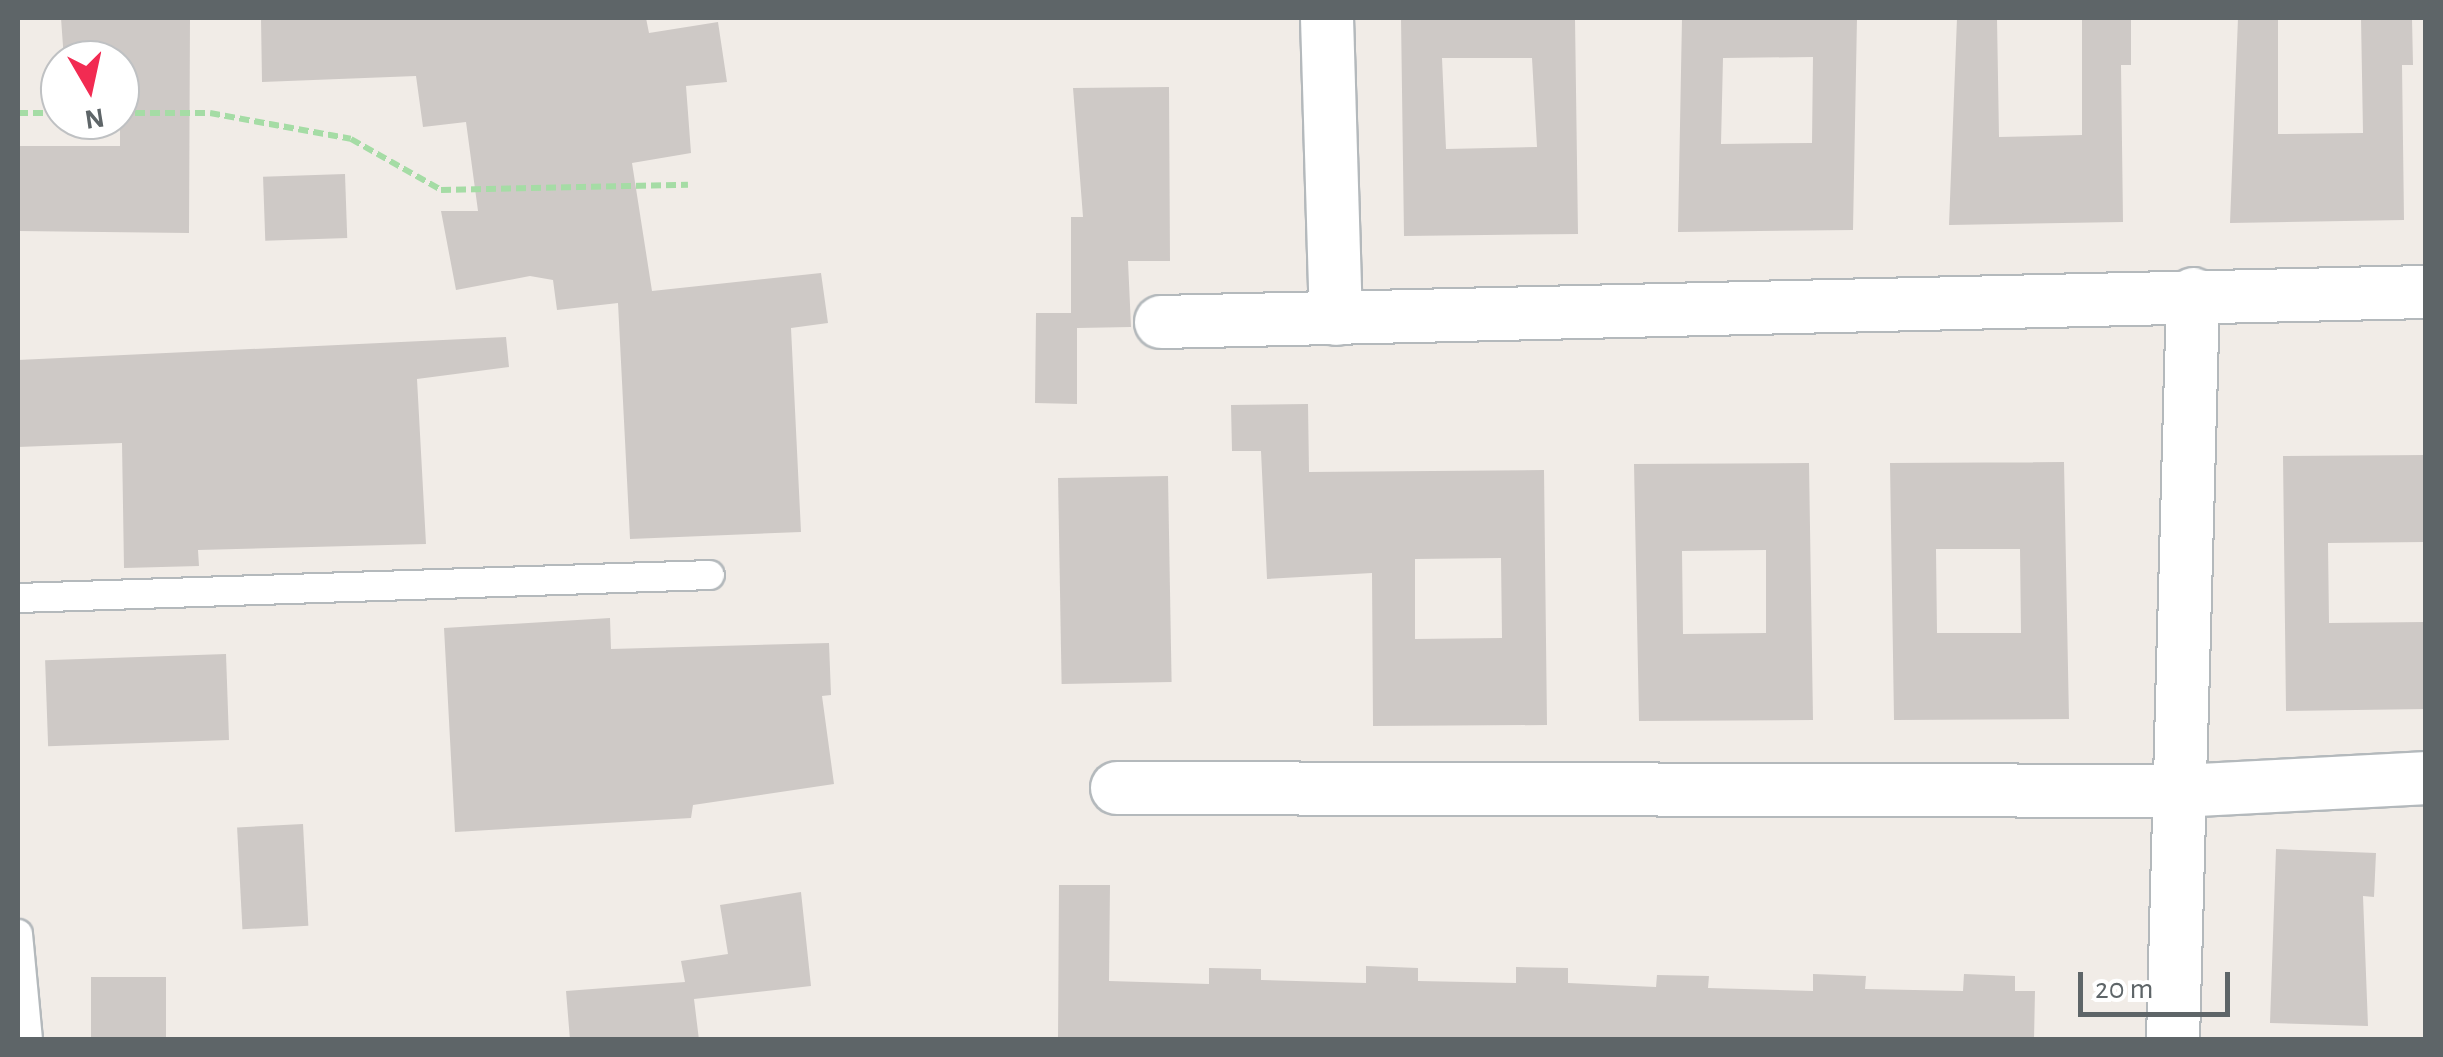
<!DOCTYPE html>
<style>
body{margin:0}
#map{position:relative;width:2443px;height:1057px;overflow:hidden;background:#f1ece7;font-family:"Alegreya Sans",sans-serif}
div>[style]{position:absolute}
[style*='--x']{left:calc(var(--x)*1px);top:calc(var(--y)*1px);width:calc(var(--w)*1px);rotate:calc(var(--a)*1deg)}
.building>*{inset:0;background:#cec9c6;transform-origin:0 0}
.path>*{height:6px;margin-top:-3px;transform-origin:0;background:repeating-linear-gradient(90deg,#a5dca5 0 10px,transparent 0 15px)}
.roads{filter:drop-shadow(2px 0 #b4b9bc) drop-shadow(-2px 0 #b4b9bc) drop-shadow(0 2px #b4b9bc) drop-shadow(0 -2px #b4b9bc)}
.lane>*{height:28px;margin:-14px;padding:0 14px;transform-origin:14px;border-radius:14px;background:#fff}
.street>*{height:52px;margin:-26px;padding:0 26px;transform-origin:26px;border-radius:26px;background:#fff}
span{translate:-50% -50%;white-space:nowrap;text-align:center;line-height:1.15;-webkit-text-stroke:9px #fff;paint-order:stroke}
.frame{position:absolute;inset:0;border:20px solid #5e6568;pointer-events:none}
.north{position:absolute;left:40px;top:40px;width:100px;height:100px;box-sizing:border-box;background:#fff;border:2px solid #bfc1c3;border-radius:50%;rotate:171deg;font-size:28px;font-weight:700;line-height:40px;text-align:center;color:#5e6568}
.north::after{content:'';display:block;margin:auto;width:35px;height:45px;background:#f22b52;clip-path:polygon(50% 0,100% 100%,50% 72%,0 100%)}
.scale{position:absolute;left:2078px;top:972px;width:152px;height:45px;box-sizing:border-box;border:5px solid #5e6568;border-top:0;padding-left:12px;font-size:30px;line-height:35px;white-space:nowrap;color:#5e6568;-webkit-text-stroke:8px #fff;paint-order:stroke}
</style>
<div id="map">
<div class="building">
<i style="clip-path:polygon(61px 18px,190px 18px,189px 233px,18px 231px,18px 146px,120px 146px,120px 60px,64px 60px)"></i>
<i style="clip-path:polygon(261px 18px,646px 18px,649px 33px,718px 22px,727px 82px,686px 86px,691px 153px,632px 163px,652px 291px,821px 273px,828px 323px,791px 328px,801px 532px,630px 539px,618px 303px,557px 310px,553px 280px,530px 276px,456px 290px,441px 211px,478px 211px,466px 122px,423px 127px,416px 76px,262px 82px)"></i>
<i style="clip-path:polygon(evenodd,1401px 18px,1575px 18px,1578px 234px,1404px 236px,1401px 18px,1442px 58px,1532px 58px,1537px 147px,1446px 149px,1442px 58px)"></i>
<i style="clip-path:polygon(evenodd,1682px 18px,1857px 18px,1853px 230px,1678px 232px,1682px 18px,1813px 57px,1812px 143px,1721px 144px,1723px 58px,1813px 57px)"></i>
<i style="clip-path:polygon(1957px 18px,1997px 18px,1999px 137px,2082px 135px,2082px 18px,2131px 18px,2131px 65px,2121px 65px,2123px 222px,1949px 225px)"></i>
<i style="clip-path:polygon(2238px 18px,2278px 18px,2278px 134px,2363px 133px,2361px 18px,2412px 18px,2413px 65px,2402px 65px,2404px 220px,2230px 223px)"></i>
<i style="clip-path:polygon(1169px 87px,1170px 261px,1128px 261px,1131px 327px,1077px 328px,1077px 404px,1035px 403px,1036px 313px,1071px 313px,1071px 217px,1083px 217px,1073px 88px)"></i>
<i style="left:345px;top:174px;width:64px;height:82px;rotate:88deg"></i>
<i style="clip-path:polygon(506px 337px,509px 367px,417px 379px,426px 544px,198px 550px,199px 566px,124px 568px,122px 443px,18px 447px,18px 360px)"></i>
<i style="clip-path:polygon(evenodd,1308px 404px,1309px 472px,1544px 470px,1547px 725px,1373px 726px,1372px 573px,1267px 579px,1261px 451px,1232px 451px,1231px 405px,1308px 404px,1501px 558px,1502px 638px,1415px 639px,1415px 559px,1501px 558px)"></i>
<i style="clip-path:polygon(2426px 455px,2426px 542px,2328px 543px,2329px 623px,2426px 622px,2426px 709px,2286px 711px,2283px 456px)"></i>
<i style="clip-path:polygon(evenodd,2064px 462px,2069px 719px,1894px 720px,1890px 463px,2064px 462px,1936px 549px,2020px 549px,2021px 633px,1937px 633px,1936px 549px)"></i>
<i style="clip-path:polygon(evenodd,1809px 463px,1813px 720px,1639px 721px,1634px 464px,1809px 463px,1766px 550px,1766px 633px,1683px 634px,1682px 551px,1766px 550px)"></i>
<i style="left:1168px;top:476px;width:206px;height:110px;rotate:89deg"></i>
<i style="clip-path:polygon(610px 618px,611px 649px,829px 643px,831px 695px,822px 696px,834px 784px,693px 805px,691px 818px,455px 832px,444px 628px)"></i>
<i style="left:226px;top:654px;width:86px;height:181px;rotate:88deg"></i>
<i style="left:303px;top:824px;width:102px;height:66px;rotate:87deg"></i>
<i style="clip-path:polygon(2276px 849px,2376px 853px,2374px 897px,2363px 896px,2368px 1026px,2270px 1023px)"></i>
<i style="clip-path:polygon(1059px 885px,1110px 885px,1109px 981px,1209px 984px,1209px 968px,1261px 969px,1261px 980px,1366px 983px,1366px 966px,1418px 968px,1418px 981px,1516px 983px,1516px 967px,1568px 968px,1568px 983px,1656px 987px,1657px 975px,1709px 976px,1708px 988px,1813px 991px,1813px 974px,1866px 976px,1865px 989px,1963px 991px,1964px 974px,2015px 976px,2015px 991px,2035px 991px,2034px 1040px,1058px 1040px)"></i>
<i style="clip-path:polygon(801px 892px,811px 986px,694px 999px,699px 1040px,570px 1040px,566px 991px,685px 982px,681px 961px,728px 954px,720px 905px)"></i>
<i style="left:166px;top:977px;width:63px;height:75px;rotate:90deg"></i>
</div>
<div class="path">
<i style="--x:18;--y:113;--w:42;--a:0"></i>
<i style="--x:120;--y:113;--w:90;--a:0"></i>
<i style="--x:210;--y:113;--w:143;--a:10.4"></i>
<i style="--x:351;--y:139;--w:103;--a:29.5"></i>
<i style="--x:441;--y:190;--w:247;--a:-1.2"></i>
</div>
<div class="roads">
<div class="lane">
<i style="--x:18;--y:598;--w:692;--a:-1.9"></i>
<i style="--x:18;--y:934;--w:106;--a:84.6"></i>
</div>
<div class="street">
<i style="--x:1327;--y:18;--w:301;--a:88.3"></i>
<i style="--x:1161;--y:322;--w:1265;--a:-1.36"></i>
<i style="--x:1117;--y:788;--w:1063;--a:0.16"></i>
<i style="--x:2180;--y:791;--w:246;--a:-3"></i>
<i style="--x:2173;--y:1040;--w:746;--a:-88.46"></i>
</div>
</div>
<div class="frame"></div>
<div class="north">N</div>
<div class="scale">20 m</div>
</div>
